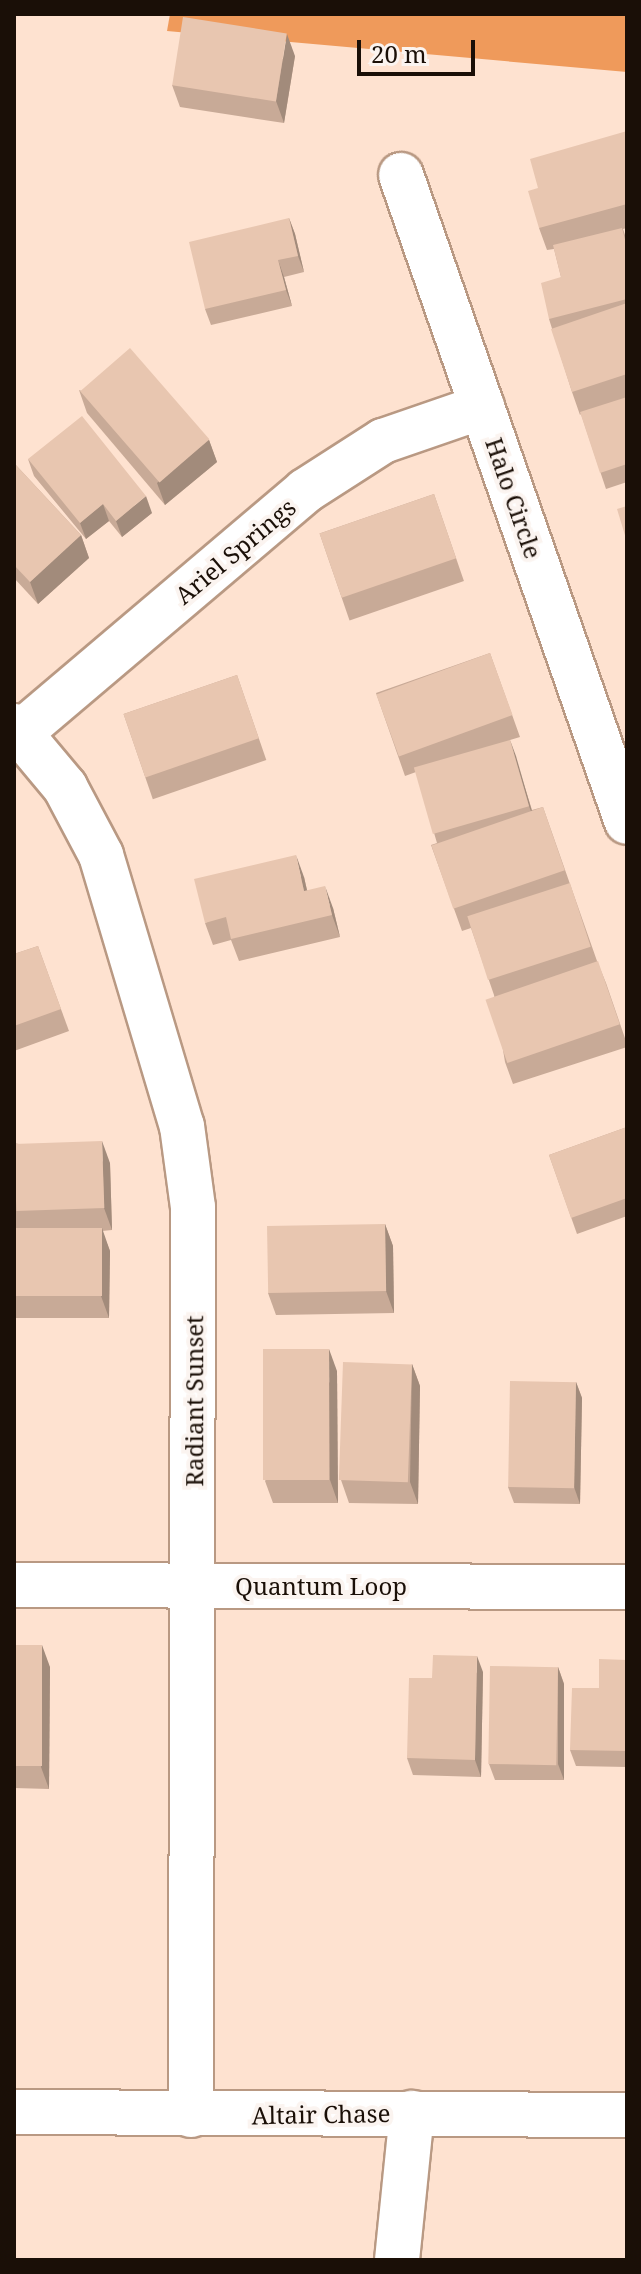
<!DOCTYPE html>
<style>
body{margin:0}
#map{position:relative;width:641px;height:2274px;overflow:hidden;background:#fee2d0;font-family:"Noto Serif",serif}
div>[style]{position:absolute}
[style*='--x']{left:calc(var(--x)*1px);top:calc(var(--y)*1px);width:calc(var(--w)*1px);rotate:calc(var(--a)*1deg)}
.forest>*{inset:0;background:#ef9a5b}
.roads{filter:drop-shadow(2px 0 #b99983) drop-shadow(-2px 0 #b99983) drop-shadow(0 2px #b99983) drop-shadow(0 -2px #b99983)}
.minor>*{height:44px;margin:-22px;padding:0 22px;transform-origin:22px;border-radius:22px;background:#fff}
.wall>*{inset:0;background:#c8aa97;transform-origin:0 0}
.shaded-wall>*{inset:0;background:#a28b7b}
.building>*{inset:0;background:#e8c6b0;transform-origin:0 0}
span{translate:-50% -50%;white-space:nowrap;text-align:center;line-height:1.15;-webkit-text-stroke:8px #fbf4f0;paint-order:stroke}
.street-label{font-size:24px;color:#1a0f07}
.frame{position:absolute;inset:0;border:16px solid #1a0f07;pointer-events:none}
.scale{position:absolute;left:357px;top:40px;width:118px;height:36px;box-sizing:border-box;border:4px solid #1a0f07;border-top:0;padding-left:10px;font-size:24px;line-height:28px;white-space:nowrap;color:#1a0f07;-webkit-text-stroke:6px #fbf4f0;paint-order:stroke}
</style>
<div id="map">
<div class="forest">
<i style="clip-path:polygon(170px 14px,627px 14px,627px 72px,167px 31px)"></i>
</div>
<div class="roads">
<div class="minor">
<i style="--x:401;--y:175;--w:685;--a:70.75"></i>
<i style="--x:14;--y:726;--w:80;--a:50.1"></i>
<i style="--x:65;--y:787;--w:77;--a:62.1"></i>
<i style="--x:101;--y:855;--w:283;--a:73.4"></i>
<i style="--x:182;--y:1126;--w:82;--a:82.3"></i>
<i style="--x:193;--y:1207;--w:908;--a:90.13"></i>
<i style="--x:14;--y:738;--w:382;--a:-40.3"></i>
<i style="--x:305;--y:491;--w:93;--a:-32.7"></i>
<i style="--x:383;--y:441;--w:105;--a:-19"></i>
<i style="--x:14;--y:1585;--w:613;--a:0.19"></i>
<i style="--x:14;--y:2112;--w:613;--a:0.28"></i>
<i style="--x:397;--y:2260;--w:148;--a:-84.2"></i>
</div>
</div>
<div class="wall">
<i style="clip-path:polygon(295px 56px,284px 123px,180px 107px,172px 85px)"></i>
<i style="clip-path:polygon(627px 131px,627px 228px,623px 229px,627px 241px,627px 482px,606px 489px,581px 414px,580px 415px,572px 392px,549px 319px,561px 277px,554px 249px,547px 250px,539px 228px,538px 188px)"></i>
<i style="clip-path:polygon(289px 218px,295px 234px,304px 272px,284px 277px,292px 306px,211px 325px,205px 309px)"></i>
<i style="clip-path:polygon(79px 390px,209px 440px,217px 462px,165px 505px,87px 413px)"></i>
<i style="clip-path:polygon(28px 459px,152px 513px,122px 537px,109px 521px,86px 539px,34px 476px)"></i>
<i style="clip-path:polygon(14px 463px,81px 535px,89px 558px,38px 604px,14px 578px)"></i>
<i style="left:434px;top:494px;width:92px;height:121px;rotate:71deg"></i>
<i style="clip-path:polygon(490px 653px,520px 737px,510px 740px,532px 810px,543px 807px,597px 961px,606px 983px,627px 1044px,627px 1047px,513px 1084px,505px 1062px,494px 995px,471px 928px,462px 931px,431px 845px,437px 843px,416px 772px,405px 776px,376px 693px)"></i>
<i style="left:237px;top:675px;width:90px;height:120px;rotate:71deg"></i>
<i style="clip-path:polygon(304px 877px,307px 890px,333px 908px,340px 937px,239px 961px,231px 940px,213px 945px,205px 923px)"></i>
<i style="clip-path:polygon(38px 946px,69px 1031px,14px 1051px,14px 954px)"></i>
<i style="clip-path:polygon(627px 1127px,627px 1216px,577px 1234px,549px 1155px)"></i>
<i style="clip-path:polygon(14px 1143px,110px 1163px,112px 1230px,102px 1231px,110px 1251px,109px 1318px,14px 1318px)"></i>
<i style="clip-path:polygon(385px 1224px,393px 1246px,394px 1313px,276px 1315px,268px 1293px)"></i>
<i style="clip-path:polygon(412px 1364px,420px 1386px,418px 1504px,349px 1503px,341px 1480px)"></i>
<i style="clip-path:polygon(337px 1371px,338px 1503px,273px 1503px,265px 1481px)"></i>
<i style="clip-path:polygon(576px 1382px,582px 1398px,580px 1504px,514px 1503px,508px 1487px)"></i>
<i style="clip-path:polygon(14px 1645px,50px 1667px,49px 1789px,14px 1788px)"></i>
<i style="clip-path:polygon(627px 1660px,627px 1767px,576px 1766px,570px 1750px,599px 1688px)"></i>
<i style="clip-path:polygon(558px 1667px,564px 1684px,564px 1780px,495px 1780px,489px 1764px)"></i>
<i style="clip-path:polygon(483px 1672px,481px 1777px,413px 1775px,407px 1758px,432px 1678px)"></i>
</div>
<div class="shaded-wall">
<i style="clip-path:polygon(287px 34px,295px 56px,284px 123px,276px 101px)"></i>
<i style="clip-path:polygon(289px 218px,295px 234px,304px 272px,298px 256px)"></i>
<i style="clip-path:polygon(278px 260px,284px 277px,292px 306px,286px 290px)"></i>
<i style="clip-path:polygon(209px 440px,217px 462px,165px 505px,157px 483px)"></i>
<i style="clip-path:polygon(146px 496px,152px 513px,122px 537px,116px 521px)"></i>
<i style="clip-path:polygon(103px 504px,109px 521px,86px 539px,80px 523px)"></i>
<i style="clip-path:polygon(81px 535px,89px 558px,38px 604px,30px 582px)"></i>
<i style="clip-path:polygon(510px 740px,516px 756px,535px 822px,529px 806px)"></i>
<i style="clip-path:polygon(296px 855px,304px 877px,312px 913px,304px 891px)"></i>
<i style="clip-path:polygon(325px 886px,333px 908px,340px 937px,332px 915px)"></i>
<i style="clip-path:polygon(102px 1141px,110px 1163px,112px 1230px,104px 1208px)"></i>
<i style="clip-path:polygon(385px 1224px,393px 1246px,394px 1313px,386px 1291px)"></i>
<i style="clip-path:polygon(102px 1228px,110px 1251px,109px 1318px,101px 1296px)"></i>
<i style="clip-path:polygon(329px 1349px,337px 1371px,338px 1503px,330px 1480px)"></i>
<i style="clip-path:polygon(412px 1364px,420px 1386px,418px 1504px,410px 1482px)"></i>
<i style="clip-path:polygon(576px 1382px,582px 1398px,580px 1504px,574px 1487px)"></i>
<i style="clip-path:polygon(42px 1645px,50px 1667px,49px 1789px,41px 1767px)"></i>
<i style="clip-path:polygon(477px 1656px,483px 1672px,481px 1777px,475px 1760px)"></i>
<i style="clip-path:polygon(558px 1667px,564px 1684px,564px 1780px,558px 1764px)"></i>
</div>
<div class="building">
<i style="left:183px;top:17px;width:105px;height:69px;rotate:9deg"></i>
<i style="clip-path:polygon(627px 131px,627px 153px,626px 153px,627px 204px,539px 228px,528px 191px,538px 188px,530px 159px)"></i>
<i style="clip-path:polygon(289px 218px,298px 256px,278px 260px,286px 290px,205px 309px,189px 242px)"></i>
<i style="clip-path:polygon(622px 228px,627px 247px,627px 299px,549px 319px,541px 283px,561px 277px,553px 245px)"></i>
<i style="clip-path:polygon(627px 303px,627px 374px,572px 392px,551px 329px)"></i>
<i style="left:130px;top:348px;width:121px;height:66px;rotate:49deg"></i>
<i style="clip-path:polygon(627px 397px,627px 464px,600px 473px,580px 412px)"></i>
<i style="clip-path:polygon(82px 416px,146px 496px,116px 521px,103px 504px,80px 523px,28px 459px)"></i>
<i style="clip-path:polygon(14px 463px,81px 535px,30px 582px,14px 565px)"></i>
<i style="left:434px;top:494px;width:68px;height:121px;rotate:71deg"></i>
<i style="clip-path:polygon(627px 506px,627px 542px,617px 509px)"></i>
<i style="left:490px;top:653px;width:66px;height:121px;rotate:70deg"></i>
<i style="left:237px;top:675px;width:67px;height:120px;rotate:71deg"></i>
<i style="left:510px;top:740px;width:69px;height:100px;rotate:74deg"></i>
<i style="left:543px;top:807px;width:67px;height:118px;rotate:71deg"></i>
<i style="clip-path:polygon(296px 855px,304px 891px,325px 886px,332px 915px,231px 939px,226px 917px,205px 923px,194px 879px)"></i>
<i style="left:570px;top:883px;width:67px;height:108px;rotate:72deg"></i>
<i style="clip-path:polygon(38px 946px,61px 1009px,14px 1026px,14px 954px)"></i>
<i style="left:598px;top:961px;width:67px;height:119px;rotate:71deg"></i>
<i style="clip-path:polygon(627px 1127px,627px 1198px,571px 1218px,549px 1155px)"></i>
<i style="left:102px;top:1141px;width:67px;height:88px;rotate:88deg"></i>
<i style="left:385px;top:1224px;width:67px;height:118px;rotate:89deg"></i>
<i style="left:14px;top:1228px;width:88px;height:68px"></i>
<i style="left:329px;top:1349px;width:131px;height:66px;rotate:90deg"></i>
<i style="left:343px;top:1362px;width:69px;height:118px;rotate:2deg"></i>
<i style="left:510px;top:1381px;width:66px;height:106px;rotate:1deg"></i>
<i style="left:14px;top:1645px;width:28px;height:121px"></i>
<i style="clip-path:polygon(433px 1655px,477px 1656px,475px 1760px,407px 1758px,409px 1678px,432px 1678px)"></i>
<i style="clip-path:polygon(599px 1659px,627px 1660px,627px 1751px,570px 1750px,572px 1688px,599px 1688px)"></i>
<i style="left:490px;top:1666px;width:68px;height:98px;rotate:1deg"></i>
</div>
<div class="street-label">
<span style="left:514px;top:498px;rotate:71deg">Halo Circle</span>
<span style="left:235px;top:551px;rotate:-40deg">Ariel Springs</span>
<span style="left:194px;top:1401px;rotate:-90deg">Radiant Sunset</span>
<span style="left:321px;top:1586px">Quantum Loop</span>
<span style="left:321px;top:2114px;rotate:-1deg">Altair Chase</span>
</div>
<div class="frame"></div>
<div class="scale">20 m</div>
</div>
